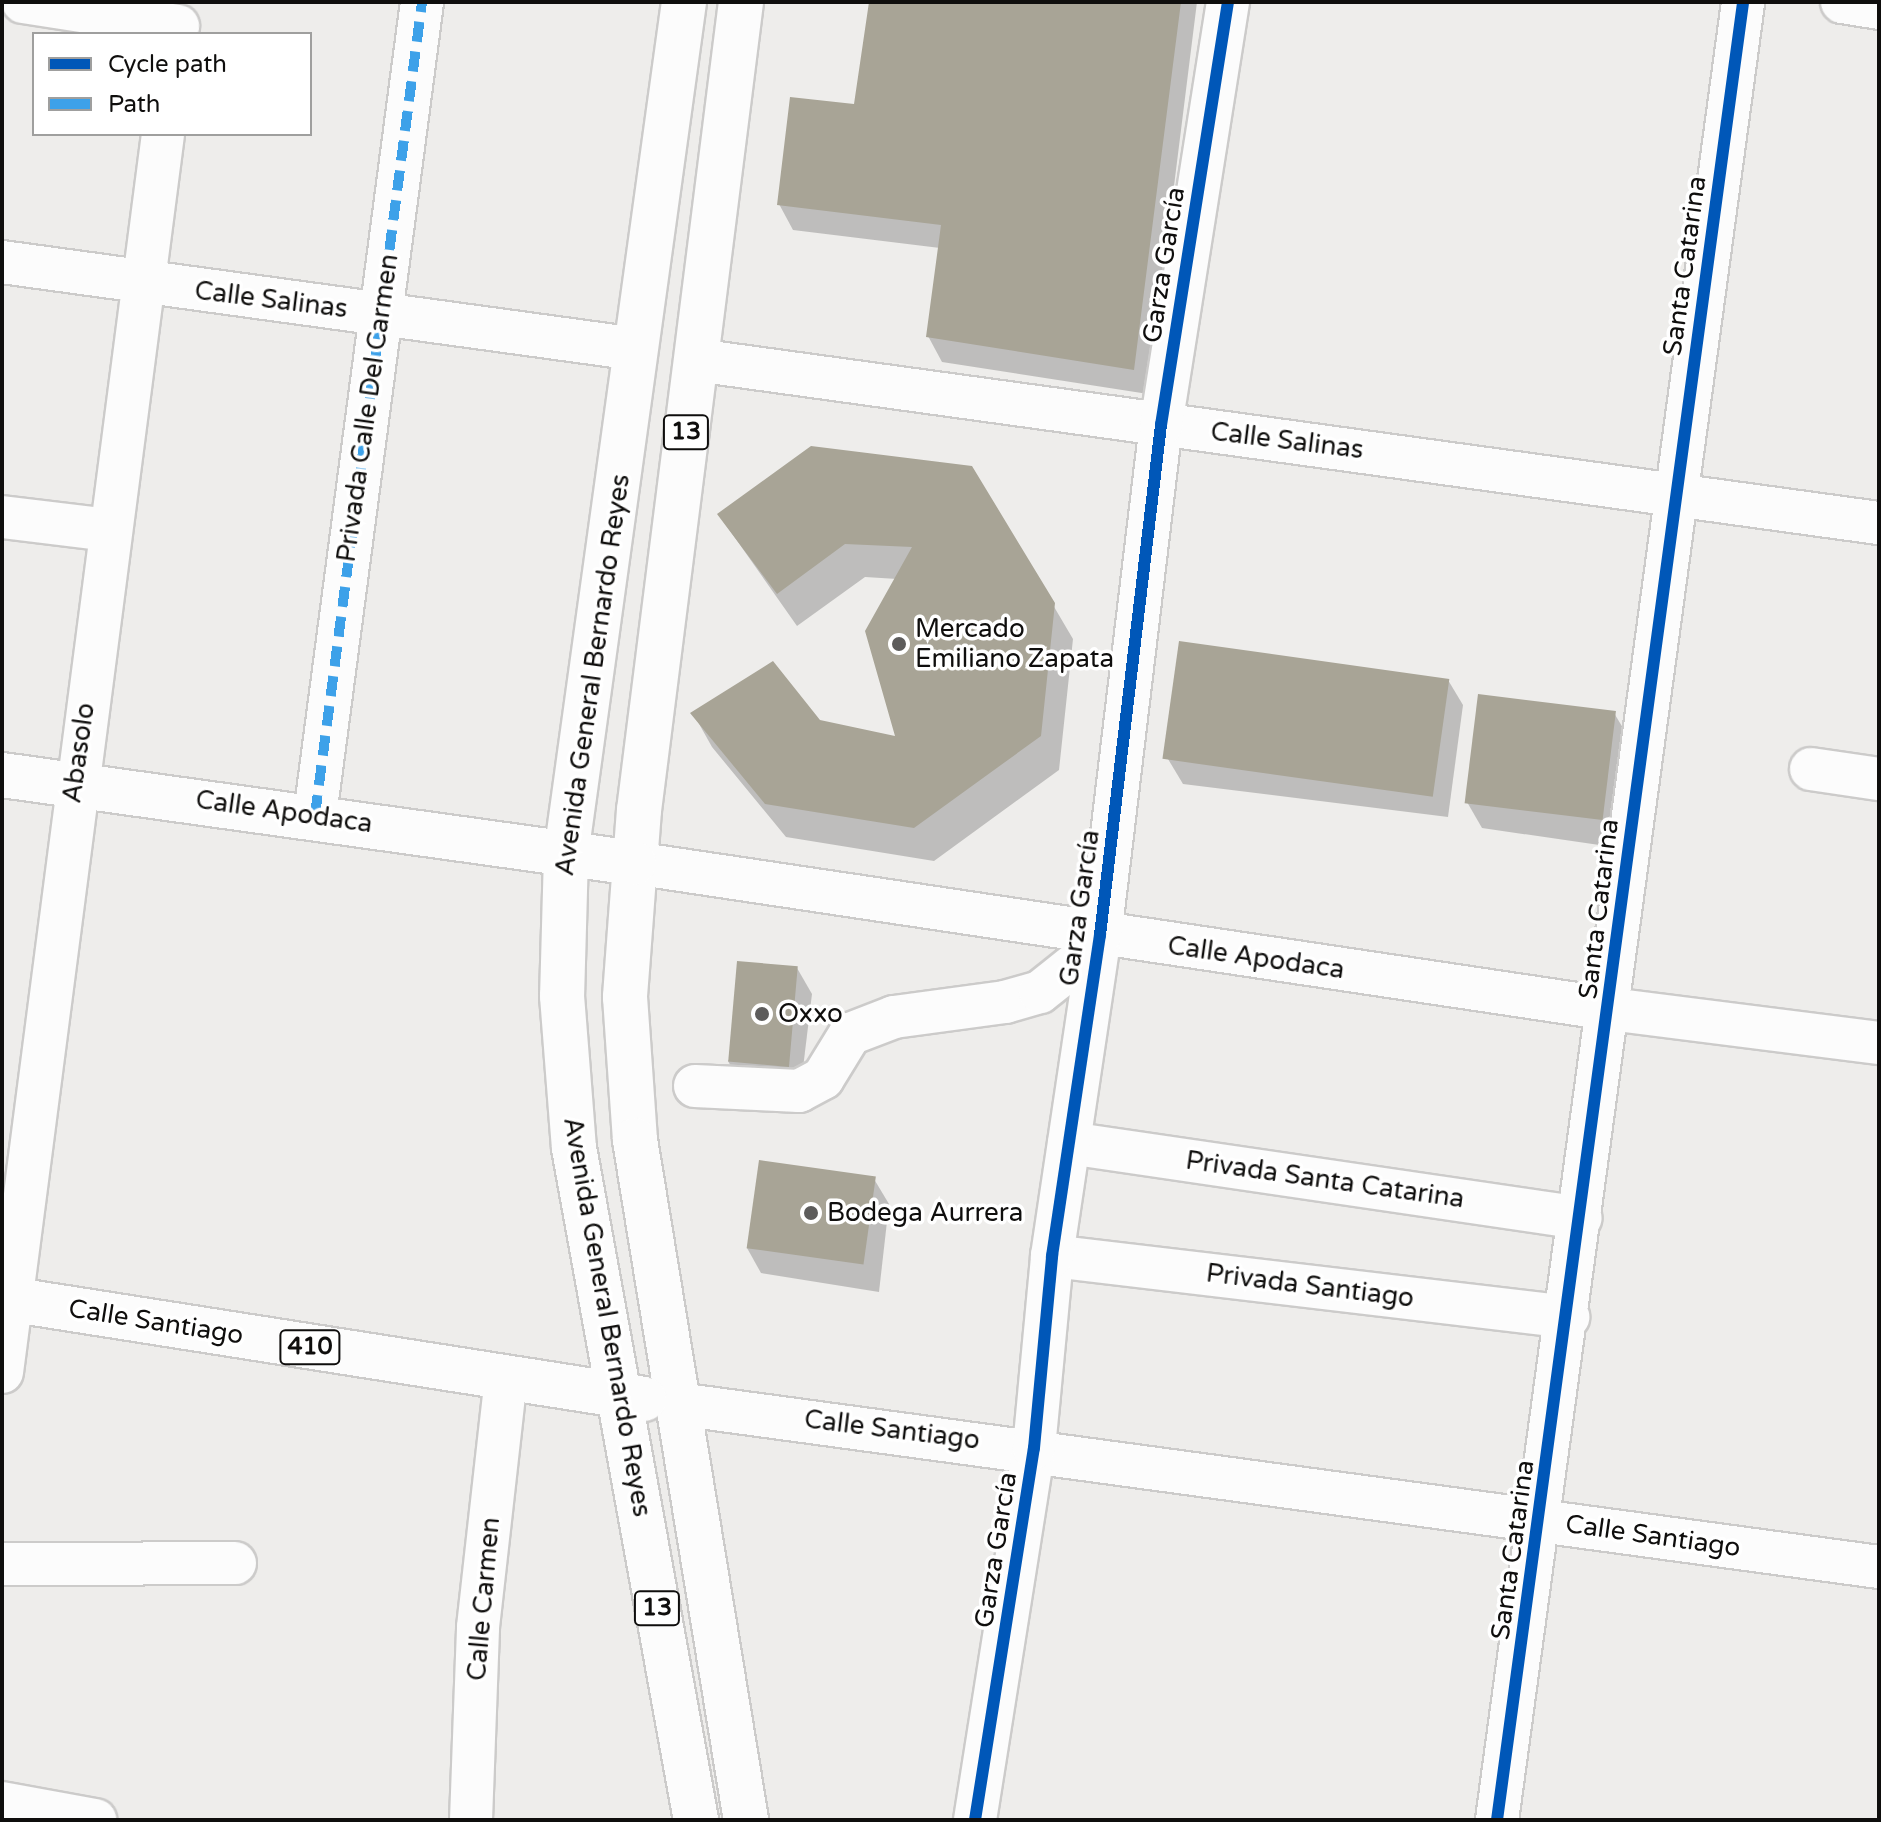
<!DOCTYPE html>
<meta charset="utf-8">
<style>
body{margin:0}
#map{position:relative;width:1881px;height:1822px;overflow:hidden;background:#eeedeb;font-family:"Varela Round",sans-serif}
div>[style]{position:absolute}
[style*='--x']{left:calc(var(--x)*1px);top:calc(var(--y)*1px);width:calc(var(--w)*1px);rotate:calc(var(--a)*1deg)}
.shadow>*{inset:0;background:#0003}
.building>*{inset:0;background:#a8a496;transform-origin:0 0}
.roads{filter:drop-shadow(2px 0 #cccbca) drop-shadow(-2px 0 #cccbca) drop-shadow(0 2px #cccbca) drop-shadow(0 -2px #cccbca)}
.minor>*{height:42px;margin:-21px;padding:0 21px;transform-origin:21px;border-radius:21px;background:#fcfcfc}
.major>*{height:44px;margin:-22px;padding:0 22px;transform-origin:22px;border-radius:22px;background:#fcfcfc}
.quiet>*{height:10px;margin-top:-5px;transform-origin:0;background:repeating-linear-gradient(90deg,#3da1e9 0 20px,transparent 0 30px)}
.cycleway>*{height:12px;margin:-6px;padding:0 6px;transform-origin:6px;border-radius:6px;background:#0057b8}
.dots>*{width:22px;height:22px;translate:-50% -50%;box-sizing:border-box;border:4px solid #fff;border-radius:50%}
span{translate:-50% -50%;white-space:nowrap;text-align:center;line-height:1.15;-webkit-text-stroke:7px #fff;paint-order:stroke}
.shield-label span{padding:2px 6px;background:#fff;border:2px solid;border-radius:6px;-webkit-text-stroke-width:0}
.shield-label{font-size:24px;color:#0f0e0d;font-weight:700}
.street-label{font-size:26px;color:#0f0e0d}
.poi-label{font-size:26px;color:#0f0e0d}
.left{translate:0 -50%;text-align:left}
.frame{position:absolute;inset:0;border:4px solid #0f0e0d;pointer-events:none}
.legend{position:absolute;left:32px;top:32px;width:280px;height:104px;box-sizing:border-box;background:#fff;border:2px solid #9f9f9e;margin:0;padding:10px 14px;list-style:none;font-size:24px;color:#0f0e0d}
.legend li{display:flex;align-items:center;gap:16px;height:40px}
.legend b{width:40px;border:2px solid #9f9f9e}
</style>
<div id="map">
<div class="shadow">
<i style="clip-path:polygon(871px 2px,1197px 2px,1148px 394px,942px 362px,928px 336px,940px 248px,793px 230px,779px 204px,856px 107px)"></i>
<i style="clip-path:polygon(812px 448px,1053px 605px,1073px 639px,1059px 770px,934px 861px,786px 837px,712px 747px,693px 713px,819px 722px,898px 738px,897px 579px,865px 577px,797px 626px,719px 515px)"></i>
<i style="clip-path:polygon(1448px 680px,1463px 705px,1448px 817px,1183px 784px,1168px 759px)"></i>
<i style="clip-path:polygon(1614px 713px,1629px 738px,1613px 847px,1482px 828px,1467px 802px)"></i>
<i style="clip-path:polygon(797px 968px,812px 994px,800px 1093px,742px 1086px,728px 1061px)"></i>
<i style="clip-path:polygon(874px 1179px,889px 1204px,879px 1292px,761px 1273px,747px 1248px)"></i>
</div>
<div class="building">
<i style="clip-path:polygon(869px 2px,1181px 2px,1134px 370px,926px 337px,941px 225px,777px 205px,790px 97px,854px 104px)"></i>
<i style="clip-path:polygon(811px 446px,972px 466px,1055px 603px,1041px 736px,914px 828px,765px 804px,690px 713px,773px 661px,820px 720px,895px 736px,865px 631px,912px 547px,845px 544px,777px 594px,717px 514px)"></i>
<i style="left:1179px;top:641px;width:273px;height:119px;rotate:8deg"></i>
<i style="left:1478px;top:694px;width:139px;height:110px;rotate:7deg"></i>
<i style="left:737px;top:961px;width:61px;height:101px;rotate:5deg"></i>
<i style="left:759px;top:1160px;width:118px;height:89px;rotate:8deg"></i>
</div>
<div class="roads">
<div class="minor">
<i style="--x:23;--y:2;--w:157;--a:8.8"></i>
<i style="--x:1842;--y:2;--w:37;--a:9"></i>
<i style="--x:2;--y:262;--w:640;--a:7.81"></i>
<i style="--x:696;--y:360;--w:1194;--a:7.85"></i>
<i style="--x:2;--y:517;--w:109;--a:6.9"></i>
<i style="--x:1811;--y:769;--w:69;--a:8.4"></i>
<i style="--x:315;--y:815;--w:820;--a:-82.5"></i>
<i style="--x:634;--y:863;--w:987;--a:8.51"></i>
<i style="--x:1610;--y:1009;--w:271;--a:7.2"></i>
<i style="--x:695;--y:1086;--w:104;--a:2.8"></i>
<i style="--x:799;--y:1091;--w:27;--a:-28"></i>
<i style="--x:823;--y:1078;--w:52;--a:-58.5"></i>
<i style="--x:850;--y:1034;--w:47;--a:-21.1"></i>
<i style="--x:894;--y:1017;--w:112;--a:-7.7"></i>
<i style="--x:1005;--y:1002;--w:36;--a:-16"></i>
<i style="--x:1040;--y:992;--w:75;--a:-38.5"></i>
<i style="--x:1069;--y:1143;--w:517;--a:8.33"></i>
<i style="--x:1052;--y:1256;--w:520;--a:6.74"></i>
<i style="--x:2;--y:1372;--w:1248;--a:-82.59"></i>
<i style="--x:678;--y:1404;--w:1212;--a:7.73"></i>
<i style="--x:2;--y:1564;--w:233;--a:-0.2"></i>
<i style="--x:2;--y:1803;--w:95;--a:10.4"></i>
<i style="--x:471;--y:1820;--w:193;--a:-87.9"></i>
<i style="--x:478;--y:1627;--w:251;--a:-83.6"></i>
<i style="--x:975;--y:1820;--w:377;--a:-81"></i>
<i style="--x:1034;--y:1448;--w:193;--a:-84.6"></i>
<i style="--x:1052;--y:1256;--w:325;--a:-81.5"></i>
<i style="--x:1100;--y:935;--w:514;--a:-83.18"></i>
<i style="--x:1161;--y:425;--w:428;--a:-81"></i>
<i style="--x:1497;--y:1820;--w:1835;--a:-82.29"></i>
</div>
<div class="major">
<i style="--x:684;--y:2;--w:861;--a:97.88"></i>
<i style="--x:566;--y:855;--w:141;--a:91.6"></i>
<i style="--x:562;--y:996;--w:152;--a:85.5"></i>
<i style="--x:574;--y:1148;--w:683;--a:79.71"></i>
<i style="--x:741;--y:2;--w:814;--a:97.19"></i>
<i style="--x:639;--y:810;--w:188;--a:94.3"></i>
<i style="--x:625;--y:997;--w:143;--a:86"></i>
<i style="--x:635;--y:1140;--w:689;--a:80.73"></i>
<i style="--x:2;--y:775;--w:638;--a:7.93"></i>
<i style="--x:2;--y:1298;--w:650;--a:8.94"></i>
</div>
</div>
<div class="quiet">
<i style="--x:315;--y:815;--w:820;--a:-82.5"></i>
</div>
<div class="cycleway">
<i style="--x:975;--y:1820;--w:377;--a:-81"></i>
<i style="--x:1034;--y:1448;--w:193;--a:-84.6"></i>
<i style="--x:1052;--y:1256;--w:325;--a:-81.5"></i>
<i style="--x:1100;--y:935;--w:514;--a:-83.18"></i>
<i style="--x:1161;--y:425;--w:428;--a:-81"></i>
<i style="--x:1497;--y:1820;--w:1835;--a:-82.29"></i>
</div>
<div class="dots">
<i style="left:899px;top:644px;background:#5d5c5b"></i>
<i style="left:762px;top:1014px;background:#5d5c5b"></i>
<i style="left:811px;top:1213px;background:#5d5c5b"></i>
</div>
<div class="shield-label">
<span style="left:686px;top:432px">13</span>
<span style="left:310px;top:1347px">410</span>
<span style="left:657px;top:1608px">13</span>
</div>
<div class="street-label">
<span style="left:1164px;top:265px;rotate:-81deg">Garza García</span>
<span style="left:1685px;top:266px;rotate:-82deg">Santa Catarina</span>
<span style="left:271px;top:300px;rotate:7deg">Calle Salinas</span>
<span style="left:368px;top:408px;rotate:-82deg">Privada Calle Del Carmen</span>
<span style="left:1287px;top:441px;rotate:7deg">Calle Salinas</span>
<span style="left:593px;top:675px;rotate:-82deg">Avenida General Bernardo Reyes</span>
<span style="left:79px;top:753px;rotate:-82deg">Abasolo</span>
<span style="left:284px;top:812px;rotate:8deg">Calle Apodaca</span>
<span style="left:1080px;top:908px;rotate:-82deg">Garza García</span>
<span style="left:1599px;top:909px;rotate:-83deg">Santa Catarina</span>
<span style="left:1256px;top:958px;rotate:8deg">Calle Apodaca</span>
<span style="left:1325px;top:1180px;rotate:8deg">Privada Santa Catarina</span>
<span style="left:1310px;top:1286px;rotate:7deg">Privada Santiago</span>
<span style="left:607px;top:1317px;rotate:80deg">Avenida General Bernardo Reyes</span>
<span style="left:156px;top:1322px;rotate:9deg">Calle Santiago</span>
<span style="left:892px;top:1430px;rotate:7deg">Calle Santiago</span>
<span style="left:1653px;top:1536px;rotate:8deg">Calle Santiago</span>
<span style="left:996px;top:1550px;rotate:-81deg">Garza García</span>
<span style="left:1513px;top:1550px;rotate:-82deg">Santa Catarina</span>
<span style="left:484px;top:1599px;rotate:-85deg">Calle Carmen</span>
</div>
<div class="poi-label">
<span class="left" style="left:915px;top:644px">Mercado<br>Emiliano Zapata</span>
<span class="left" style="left:778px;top:1014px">Oxxo</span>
<span class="left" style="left:827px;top:1213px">Bodega Aurrera</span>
</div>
<div class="frame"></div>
<ul class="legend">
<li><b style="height:10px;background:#0057b8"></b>Cycle path</li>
<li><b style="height:10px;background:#3da1e9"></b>Path</li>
</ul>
</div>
